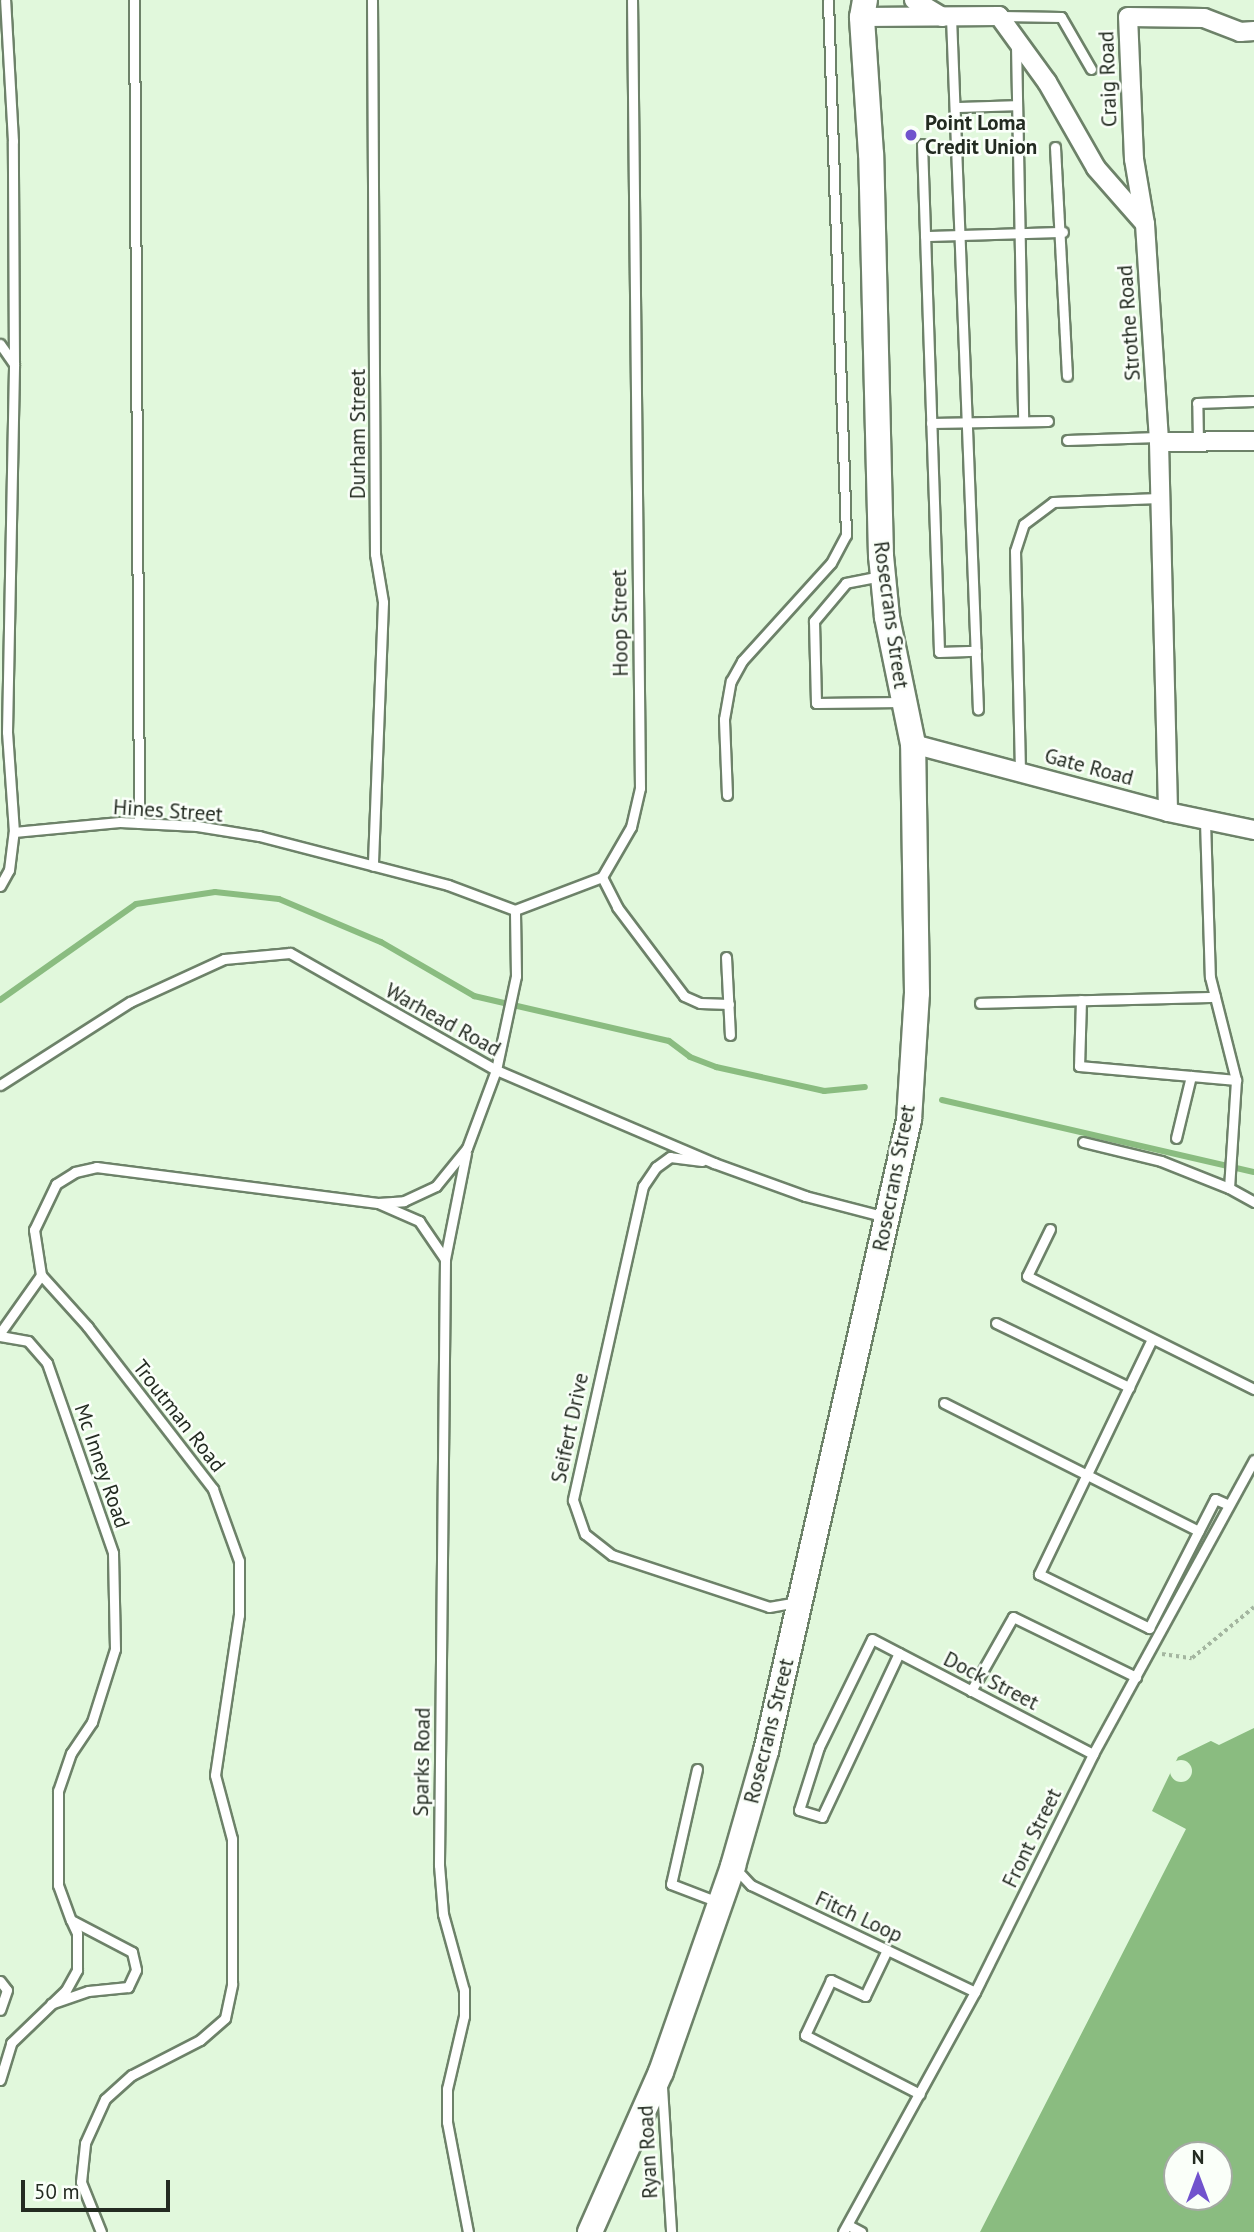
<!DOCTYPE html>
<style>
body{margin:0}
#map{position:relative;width:1254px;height:2232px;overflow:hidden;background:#e1f8dc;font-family:"PT Sans",sans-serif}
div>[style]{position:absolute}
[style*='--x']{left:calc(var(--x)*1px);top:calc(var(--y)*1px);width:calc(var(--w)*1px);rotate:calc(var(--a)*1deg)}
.water>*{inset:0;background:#8abc80}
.pier>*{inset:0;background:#e1f8dc}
.round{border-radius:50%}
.stream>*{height:6px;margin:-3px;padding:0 3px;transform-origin:3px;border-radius:3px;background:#8abc80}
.path>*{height:3.5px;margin-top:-1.75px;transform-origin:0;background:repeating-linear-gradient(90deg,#a4b6a0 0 3.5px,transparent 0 7px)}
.roads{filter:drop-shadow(2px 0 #6d8269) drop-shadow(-2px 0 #6d8269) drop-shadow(0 2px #6d8269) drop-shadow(0 -2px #6d8269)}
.lane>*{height:9px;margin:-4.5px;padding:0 4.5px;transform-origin:4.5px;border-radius:4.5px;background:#fff}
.street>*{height:18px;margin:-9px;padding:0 9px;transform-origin:9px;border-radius:9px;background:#fff}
.secondary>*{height:24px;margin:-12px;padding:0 12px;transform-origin:12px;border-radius:12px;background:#fff}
.dots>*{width:19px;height:19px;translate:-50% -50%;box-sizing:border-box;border:4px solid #fafff9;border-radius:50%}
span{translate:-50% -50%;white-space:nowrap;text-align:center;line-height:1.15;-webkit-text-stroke:5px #fafff9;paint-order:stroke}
.street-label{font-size:21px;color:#232b21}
.poi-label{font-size:21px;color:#232b21;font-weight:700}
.left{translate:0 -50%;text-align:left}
.north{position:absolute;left:1163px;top:2141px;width:70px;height:70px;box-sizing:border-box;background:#fafff9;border:2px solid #a4aaa3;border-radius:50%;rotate:0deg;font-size:19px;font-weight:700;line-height:28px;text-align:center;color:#232b21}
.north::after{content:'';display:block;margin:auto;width:24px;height:32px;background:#7153cd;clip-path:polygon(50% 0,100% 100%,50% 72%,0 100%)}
.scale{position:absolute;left:21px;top:2180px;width:149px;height:32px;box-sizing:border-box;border:4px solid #232b21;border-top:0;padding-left:9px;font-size:21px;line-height:24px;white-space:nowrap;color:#232b21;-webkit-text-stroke:5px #fafff9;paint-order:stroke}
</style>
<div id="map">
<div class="water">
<i style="clip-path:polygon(evenodd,1254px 1712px,1254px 2232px,980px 2232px,1186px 1829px,1152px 1811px,1178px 1757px,1223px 1735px,1254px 1712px,1177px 2155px,1219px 2155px,1219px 2197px,1177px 2197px,1177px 2155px)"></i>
</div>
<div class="pier">
<i style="clip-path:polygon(1254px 1708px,1254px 1728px,1219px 1745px,1207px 1739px)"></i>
<i class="round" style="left:1170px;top:1760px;width:22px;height:22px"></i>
</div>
<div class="stream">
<i style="--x:0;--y:1000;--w:166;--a:-35.2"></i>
<i style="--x:136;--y:904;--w:80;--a:-8.6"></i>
<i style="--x:215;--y:892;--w:64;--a:6.2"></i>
<i style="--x:279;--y:899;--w:111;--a:22.9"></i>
<i style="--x:381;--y:942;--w:108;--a:30.1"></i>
<i style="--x:474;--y:996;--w:200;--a:13"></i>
<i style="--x:669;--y:1041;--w:26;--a:37"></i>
<i style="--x:690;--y:1057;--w:28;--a:21"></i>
<i style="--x:716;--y:1067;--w:111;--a:12.5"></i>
<i style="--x:824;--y:1091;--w:41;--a:-5.6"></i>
<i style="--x:942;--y:1100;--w:320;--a:13"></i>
</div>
<div class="path">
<i style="--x:1162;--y:1654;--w:30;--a:8"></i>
<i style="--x:1192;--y:1658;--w:80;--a:-39.4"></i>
</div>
<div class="roads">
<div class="lane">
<i style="--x:134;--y:0;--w:823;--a:89.65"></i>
<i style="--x:372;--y:0;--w:554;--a:89.69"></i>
<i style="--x:375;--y:554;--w:49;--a:80.5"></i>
<i style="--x:383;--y:602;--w:264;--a:92.2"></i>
<i style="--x:1001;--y:16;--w:60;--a:1"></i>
<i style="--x:1061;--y:17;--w:60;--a:60"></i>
<i style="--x:951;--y:17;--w:693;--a:87.77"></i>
<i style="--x:1016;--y:45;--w:376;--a:88.9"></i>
<i style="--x:955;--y:107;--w:62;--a:-1.8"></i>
<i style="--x:922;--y:144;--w:508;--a:88.08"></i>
<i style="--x:939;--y:652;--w:37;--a:-2"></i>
<i style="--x:1055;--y:147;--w:229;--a:87"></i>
<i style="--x:925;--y:236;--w:138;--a:-1.7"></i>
<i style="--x:0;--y:344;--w:24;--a:55"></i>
<i style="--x:931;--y:423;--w:117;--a:-1"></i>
<i style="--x:1067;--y:440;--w:91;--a:-1.9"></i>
<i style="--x:1198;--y:442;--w:39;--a:-91"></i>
<i style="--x:1197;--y:403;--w:57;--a:-2"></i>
<i style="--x:881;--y:576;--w:36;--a:169"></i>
<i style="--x:846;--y:583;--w:50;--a:130.1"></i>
<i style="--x:814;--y:621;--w:82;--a:88.6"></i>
<i style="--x:816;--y:703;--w:87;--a:-0.7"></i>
<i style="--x:1020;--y:771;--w:220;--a:-91.3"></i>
<i style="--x:1015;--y:551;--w:28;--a:-72"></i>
<i style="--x:1024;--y:524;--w:36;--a:-37"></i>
<i style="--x:1053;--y:502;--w:106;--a:-2.2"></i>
<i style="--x:727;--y:795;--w:76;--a:-92.3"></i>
<i style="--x:724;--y:719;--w:39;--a:-80"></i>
<i style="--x:731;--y:681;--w:23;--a:-61"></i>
<i style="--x:742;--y:661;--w:132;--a:-47.8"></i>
<i style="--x:831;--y:563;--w:32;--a:-62"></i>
<i style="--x:846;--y:535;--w:535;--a:-91.93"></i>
<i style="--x:1205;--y:821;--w:156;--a:88.2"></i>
<i style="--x:1210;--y:977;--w:106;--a:75.8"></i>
<i style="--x:1236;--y:1080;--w:108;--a:93.7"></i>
<i style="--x:1229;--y:1188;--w:29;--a:29"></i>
<i style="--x:14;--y:832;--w:106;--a:-5.4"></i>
<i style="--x:120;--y:822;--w:77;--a:3"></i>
<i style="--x:197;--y:826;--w:63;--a:9.2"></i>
<i style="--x:259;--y:836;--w:195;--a:14.5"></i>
<i style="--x:448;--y:885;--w:72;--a:20.5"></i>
<i style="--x:515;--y:910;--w:93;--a:-20.8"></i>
<i style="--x:602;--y:877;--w:58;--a:-59.9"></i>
<i style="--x:631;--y:827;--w:40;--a:-77"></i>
<i style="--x:640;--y:788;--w:788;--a:-90.58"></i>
<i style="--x:602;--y:877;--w:34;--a:63"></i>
<i style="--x:617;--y:907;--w:111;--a:53"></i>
<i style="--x:684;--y:996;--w:17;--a:24"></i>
<i style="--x:700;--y:1003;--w:29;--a:2"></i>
<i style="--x:0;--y:886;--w:18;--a:-61"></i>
<i style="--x:9;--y:870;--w:38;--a:-83"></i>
<i style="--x:14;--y:832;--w:100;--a:-94"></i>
<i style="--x:7;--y:732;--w:368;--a:-88.9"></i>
<i style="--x:14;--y:364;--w:223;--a:-90.3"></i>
<i style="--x:13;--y:141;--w:141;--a:-93.2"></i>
<i style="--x:726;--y:957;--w:78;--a:87.1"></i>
<i style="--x:1081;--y:1000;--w:66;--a:91.7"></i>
<i style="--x:1079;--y:1066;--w:158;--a:5.1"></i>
<i style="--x:980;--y:1003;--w:235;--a:-1.5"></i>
<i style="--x:0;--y:1085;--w:154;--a:-32.6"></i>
<i style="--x:130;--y:1002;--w:103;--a:-24.6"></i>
<i style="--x:224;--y:959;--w:66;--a:-5.2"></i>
<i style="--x:290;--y:953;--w:237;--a:29.6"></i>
<i style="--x:496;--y:1070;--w:237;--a:23.1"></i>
<i style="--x:714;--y:1163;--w:97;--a:19.9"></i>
<i style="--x:805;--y:1196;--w:84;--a:14.5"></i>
<i style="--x:1176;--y:1138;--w:64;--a:-76.4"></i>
<i style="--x:1083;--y:1142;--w:80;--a:13.7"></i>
<i style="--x:1161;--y:1161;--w:73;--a:21.7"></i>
<i style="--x:702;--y:1161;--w:32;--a:-173"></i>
<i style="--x:670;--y:1157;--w:17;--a:144"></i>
<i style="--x:656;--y:1167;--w:23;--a:124"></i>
<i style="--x:643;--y:1186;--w:322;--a:102.6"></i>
<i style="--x:573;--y:1500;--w:36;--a:71"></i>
<i style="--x:585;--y:1534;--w:34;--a:38"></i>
<i style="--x:612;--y:1555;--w:165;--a:18.3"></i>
<i style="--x:769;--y:1607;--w:28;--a:-10"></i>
<i style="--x:380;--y:1204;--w:43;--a:23.6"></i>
<i style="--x:419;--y:1221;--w:46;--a:55.6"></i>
<i style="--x:445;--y:1259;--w:606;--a:90.57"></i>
<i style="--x:439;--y:1865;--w:49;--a:85.3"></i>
<i style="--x:443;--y:1914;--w:79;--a:74.6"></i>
<i style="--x:464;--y:1990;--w:26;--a:90"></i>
<i style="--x:464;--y:2016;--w:75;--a:103.1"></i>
<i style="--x:447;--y:2089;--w:33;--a:90"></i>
<i style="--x:447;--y:2122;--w:112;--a:79.2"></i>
<i style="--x:1050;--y:1229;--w:52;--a:116.1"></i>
<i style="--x:1027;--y:1276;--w:254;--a:26.5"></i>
<i style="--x:445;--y:1259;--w:108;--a:-78.8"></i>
<i style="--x:996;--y:1323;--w:148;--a:25.7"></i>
<i style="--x:0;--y:1333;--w:71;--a:-54.7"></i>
<i style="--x:0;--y:1336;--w:28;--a:10"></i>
<i style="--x:28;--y:1341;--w:29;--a:49"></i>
<i style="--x:47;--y:1363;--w:201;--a:70.8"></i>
<i style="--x:113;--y:1553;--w:96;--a:88.8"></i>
<i style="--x:115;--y:1649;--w:77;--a:107.5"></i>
<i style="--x:92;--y:1722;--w:37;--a:124"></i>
<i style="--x:71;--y:1753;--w:40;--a:108.9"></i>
<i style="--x:58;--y:1791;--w:94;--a:90"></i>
<i style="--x:58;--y:1885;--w:37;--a:70"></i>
<i style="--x:71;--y:1920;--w:69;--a:27.7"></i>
<i style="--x:132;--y:1952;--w:18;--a:77"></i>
<i style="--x:136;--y:1970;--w:19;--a:115"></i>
<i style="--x:128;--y:1987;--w:40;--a:174.3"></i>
<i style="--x:88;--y:1991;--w:39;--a:161"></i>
<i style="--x:1152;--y:1339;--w:261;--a:115.7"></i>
<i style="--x:1039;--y:1574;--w:123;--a:26.1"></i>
<i style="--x:1149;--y:1628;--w:145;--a:-62.9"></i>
<i style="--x:1215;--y:1499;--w:15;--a:23"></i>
<i style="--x:944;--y:1403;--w:285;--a:26.7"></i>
<i style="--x:899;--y:1653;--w:181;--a:115.2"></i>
<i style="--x:822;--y:1817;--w:24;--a:-163"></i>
<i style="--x:799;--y:1810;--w:66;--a:-72.4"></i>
<i style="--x:819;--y:1747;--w:120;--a:-63.9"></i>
<i style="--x:872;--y:1639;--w:249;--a:27.5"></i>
<i style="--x:971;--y:1691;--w:85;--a:-60.4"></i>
<i style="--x:1013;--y:1617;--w:137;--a:26"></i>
<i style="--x:697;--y:1769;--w:118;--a:102.7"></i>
<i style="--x:671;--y:1884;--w:50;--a:21"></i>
<i style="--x:734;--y:1867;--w:25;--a:47"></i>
<i style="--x:751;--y:1885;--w:248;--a:25.5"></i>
<i style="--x:887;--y:1950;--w:51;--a:115.6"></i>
<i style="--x:865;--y:1996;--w:38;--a:-155"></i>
<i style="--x:831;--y:1980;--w:61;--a:115.3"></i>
<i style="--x:805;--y:2035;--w:129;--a:27.2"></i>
<i style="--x:0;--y:1981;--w:11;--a:52"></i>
<i style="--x:7;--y:1990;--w:21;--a:109"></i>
<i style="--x:0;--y:2080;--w:39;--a:-73"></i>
<i style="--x:11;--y:2043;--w:76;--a:-43.9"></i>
<i style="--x:66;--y:1990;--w:23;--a:-61"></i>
<i style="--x:77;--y:1970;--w:37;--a:-90"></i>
<i style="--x:77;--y:1933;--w:14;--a:-115"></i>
<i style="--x:662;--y:2087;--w:145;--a:86.4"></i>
<i style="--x:848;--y:2225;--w:15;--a:28"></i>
<i style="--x:101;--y:2232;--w:54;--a:-111.8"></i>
<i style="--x:81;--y:2182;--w:39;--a:-84"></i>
<i style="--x:85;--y:2143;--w:48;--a:-65.6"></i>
<i style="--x:105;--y:2099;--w:36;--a:-42"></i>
<i style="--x:132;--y:2075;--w:76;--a:-27.2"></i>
<i style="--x:200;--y:2040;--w:33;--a:-41"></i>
<i style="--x:225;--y:2018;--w:35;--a:-78"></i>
<i style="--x:232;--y:1984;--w:145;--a:-90"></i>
<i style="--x:232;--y:1839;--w:66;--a:-104.9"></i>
<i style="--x:215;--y:1775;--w:162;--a:-81.5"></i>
<i style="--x:239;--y:1615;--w:54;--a:-90"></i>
<i style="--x:239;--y:1561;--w:77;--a:-109.9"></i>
<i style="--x:213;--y:1489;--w:205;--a:-127.7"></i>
<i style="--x:88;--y:1327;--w:70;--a:-132.1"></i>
<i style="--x:41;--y:1275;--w:46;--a:-98.8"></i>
<i style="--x:34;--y:1230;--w:51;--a:-64.4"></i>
<i style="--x:56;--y:1184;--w:22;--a:-32"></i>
<i style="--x:75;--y:1172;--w:22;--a:-13"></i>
<i style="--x:96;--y:1167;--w:284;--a:7.3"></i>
<i style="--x:378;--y:1203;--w:26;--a:-4"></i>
<i style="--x:404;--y:1201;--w:35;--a:-25"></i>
<i style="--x:436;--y:1186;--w:49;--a:-50.8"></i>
<i style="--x:467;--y:1148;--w:83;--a:-69.6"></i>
<i style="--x:496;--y:1070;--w:96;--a:-78"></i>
<i style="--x:516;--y:976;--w:66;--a:-90.9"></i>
<i style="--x:843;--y:2232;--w:274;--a:-61.2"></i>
<i style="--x:975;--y:1992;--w:266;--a:-63.6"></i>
<i style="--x:1093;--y:1754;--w:335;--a:-61.3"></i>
</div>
<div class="street">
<i style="--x:914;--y:0;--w:33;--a:31"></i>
<i style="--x:862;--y:17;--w:137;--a:-0.4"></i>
<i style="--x:999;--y:16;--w:82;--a:54"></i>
<i style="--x:1047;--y:82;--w:99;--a:60.3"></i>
<i style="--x:1096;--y:168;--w:74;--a:48.8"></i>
<i style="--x:1145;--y:224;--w:218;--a:86.3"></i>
<i style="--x:1159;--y:442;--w:370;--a:88.6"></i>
<i style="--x:1145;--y:224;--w:66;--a:-99.6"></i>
<i style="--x:1134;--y:159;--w:142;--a:-92.4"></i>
<i style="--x:1128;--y:17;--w:76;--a:0.8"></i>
<i style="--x:1204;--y:18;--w:39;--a:21"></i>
<i style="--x:1240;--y:32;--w:14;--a:-4"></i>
<i style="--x:1159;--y:442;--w:95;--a:-0.6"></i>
<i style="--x:913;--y:744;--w:264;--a:14.9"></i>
<i style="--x:1168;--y:812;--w:88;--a:11.8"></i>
</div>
<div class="secondary">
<i style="--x:590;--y:2232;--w:175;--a:-66.1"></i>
<i style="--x:661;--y:2072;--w:218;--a:-70.7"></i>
<i style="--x:733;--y:1866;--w:120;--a:-74"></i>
<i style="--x:766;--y:1751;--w:647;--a:-77.23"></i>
<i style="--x:909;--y:1120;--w:127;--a:-86.4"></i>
<i style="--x:917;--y:993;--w:249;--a:-90.9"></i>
<i style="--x:913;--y:744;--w:130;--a:-101.6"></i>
<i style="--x:887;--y:617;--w:61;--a:-95.6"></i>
<i style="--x:881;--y:556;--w:402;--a:-91.4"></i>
<i style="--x:871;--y:154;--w:137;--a:-93.8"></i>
<i style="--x:862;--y:17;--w:17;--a:-80"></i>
</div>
</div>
<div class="dots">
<i style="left:911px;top:135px;background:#7153cd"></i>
</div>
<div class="street-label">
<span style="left:1108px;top:79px;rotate:-92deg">Craig Road</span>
<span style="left:1129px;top:323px;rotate:-94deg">Strothe Road</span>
<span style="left:358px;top:434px;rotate:-90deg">Durham Street</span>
<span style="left:891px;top:615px;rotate:82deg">Rosecrans Street</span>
<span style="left:620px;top:623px;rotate:-91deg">Hoop Street</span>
<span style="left:1089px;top:767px;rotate:15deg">Gate Road</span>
<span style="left:168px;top:811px;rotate:4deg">Hines Street</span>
<span style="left:443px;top:1020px;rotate:29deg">Warhead Road</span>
<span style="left:894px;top:1178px;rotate:-79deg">Rosecrans Street</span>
<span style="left:179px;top:1416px;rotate:52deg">Troutman Road</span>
<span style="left:570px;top:1428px;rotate:-78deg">Seifert Drive</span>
<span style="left:102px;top:1466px;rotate:71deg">Mc Inney Road</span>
<span style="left:991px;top:1681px;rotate:27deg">Dock Street</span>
<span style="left:769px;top:1731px;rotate:-76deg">Rosecrans Street</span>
<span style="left:422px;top:1762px;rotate:-89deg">Sparks Road</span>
<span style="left:1032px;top:1838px;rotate:-64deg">Front Street</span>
<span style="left:859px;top:1917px;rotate:25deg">Fitch Loop</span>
<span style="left:648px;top:2152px;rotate:-93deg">Ryan Road</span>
</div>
<div class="poi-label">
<span class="left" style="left:925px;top:135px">Point Loma<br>Credit Union</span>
</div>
<div class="north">N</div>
<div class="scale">50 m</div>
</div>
